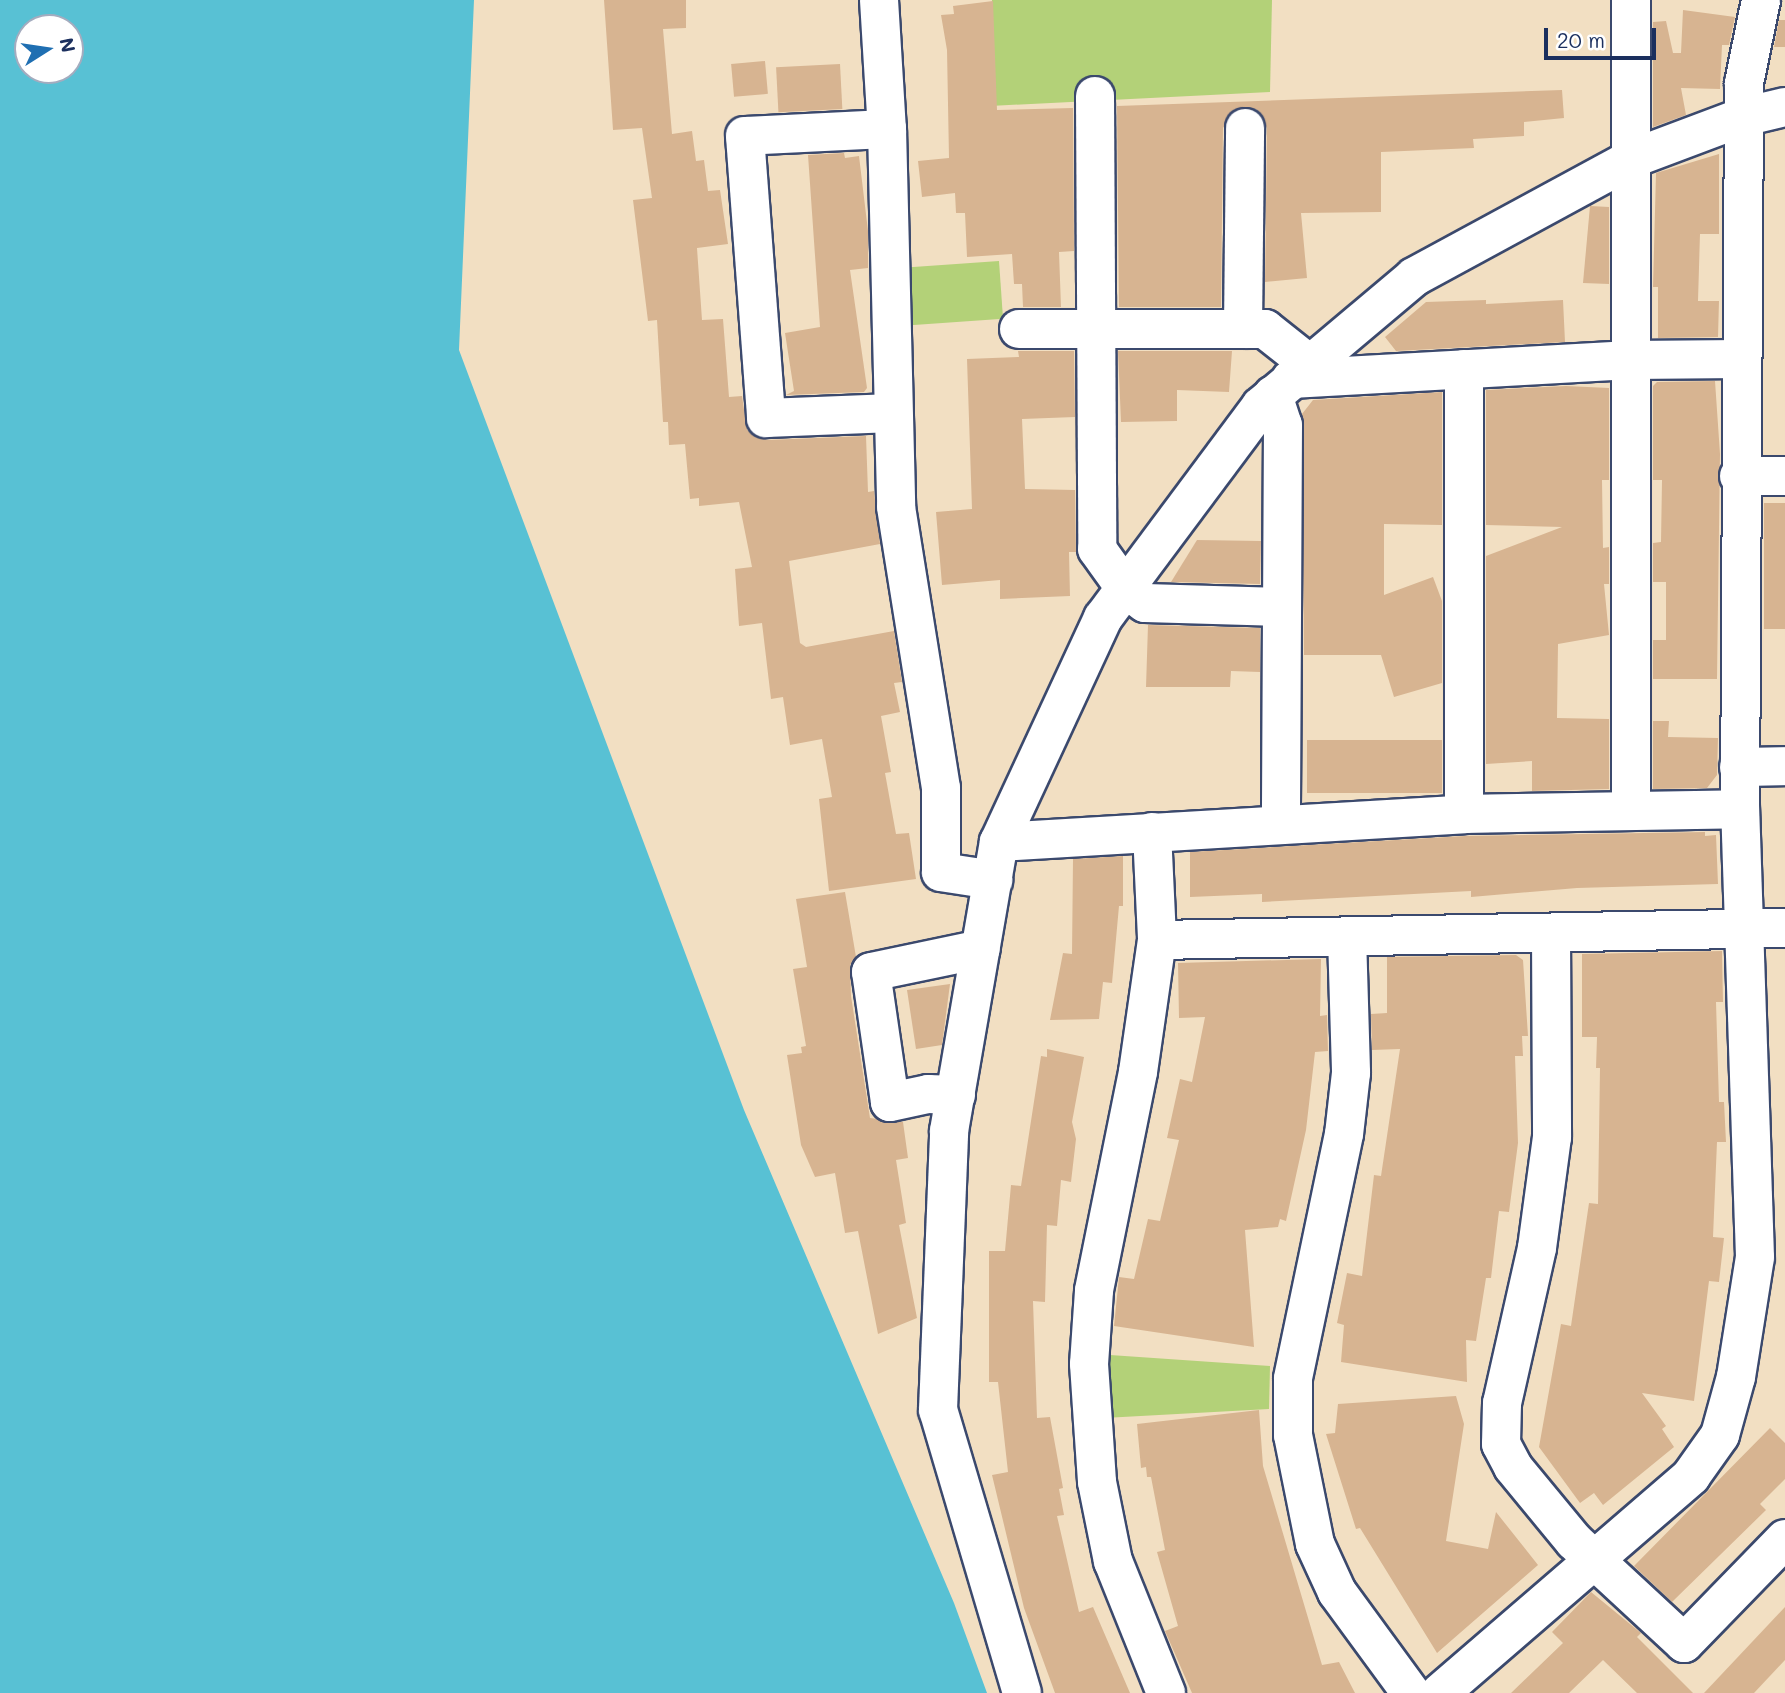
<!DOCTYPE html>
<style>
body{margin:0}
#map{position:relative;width:1785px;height:1693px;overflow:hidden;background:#f2dfc2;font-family:Mali,sans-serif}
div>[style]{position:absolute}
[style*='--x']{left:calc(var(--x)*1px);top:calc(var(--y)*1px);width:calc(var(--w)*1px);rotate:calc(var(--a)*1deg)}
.green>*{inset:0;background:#b3d178;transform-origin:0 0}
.water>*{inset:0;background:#58c1d4}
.building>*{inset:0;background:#d7b491;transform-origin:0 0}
.roads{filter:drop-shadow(2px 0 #3b496d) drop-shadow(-2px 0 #3b496d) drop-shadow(0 2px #3b496d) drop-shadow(0 -2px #3b496d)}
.minor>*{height:38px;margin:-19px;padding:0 19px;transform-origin:19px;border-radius:19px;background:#fff}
span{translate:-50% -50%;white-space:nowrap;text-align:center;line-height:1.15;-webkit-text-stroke:5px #fff;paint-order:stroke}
.north{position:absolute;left:14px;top:14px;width:70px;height:70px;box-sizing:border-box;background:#fff;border:2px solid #a4acbf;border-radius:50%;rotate:78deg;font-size:19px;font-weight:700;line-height:28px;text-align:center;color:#1b2f5e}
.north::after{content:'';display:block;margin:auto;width:24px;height:32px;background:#1f6fb2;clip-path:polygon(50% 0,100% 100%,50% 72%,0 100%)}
.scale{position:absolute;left:1544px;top:28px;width:112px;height:32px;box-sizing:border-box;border:4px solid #1b2f5e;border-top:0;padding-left:9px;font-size:21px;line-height:24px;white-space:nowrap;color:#1b2f5e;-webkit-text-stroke:5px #fff;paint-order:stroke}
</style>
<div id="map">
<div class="green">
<i style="clip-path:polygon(992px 0,1272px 0,1270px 92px,990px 106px)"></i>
<i style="left:999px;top:261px;width:58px;height:93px;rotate:86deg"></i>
<i style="clip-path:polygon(1110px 1355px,1270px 1366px,1269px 1409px,1104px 1418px)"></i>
</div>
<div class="water">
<i style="clip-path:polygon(evenodd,0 0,474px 0,459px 350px,744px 1110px,954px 1603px,987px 1693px,0 1693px,0 0,28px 28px,70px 28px,70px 70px,28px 70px,28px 28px)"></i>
</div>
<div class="building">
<i style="clip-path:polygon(604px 0,686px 0,686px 28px,663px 29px,672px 134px,692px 131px,696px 161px,704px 160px,708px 191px,720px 190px,728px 244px,697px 248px,702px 320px,723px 319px,729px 397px,742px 396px,747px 430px,767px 440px,866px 436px,868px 492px,874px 491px,880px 544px,789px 561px,800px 643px,806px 647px,894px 631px,902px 682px,894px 683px,900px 712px,881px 716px,891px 772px,885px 773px,896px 834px,909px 833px,916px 879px,829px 891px,819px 799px,832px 797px,822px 739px,790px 745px,783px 697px,771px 699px,762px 623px,739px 626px,735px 569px,752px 567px,739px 502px,699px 506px,699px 498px,690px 499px,685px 444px,669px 445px,668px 422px,663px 422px,657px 320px,648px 321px,633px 200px,652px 198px,642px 128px,613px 130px)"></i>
<i style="clip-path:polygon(993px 1px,997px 110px,1073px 108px,1074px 251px,1059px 252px,1061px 307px,1023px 307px,1022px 284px,1014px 284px,1012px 254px,967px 257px,965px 213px,956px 213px,955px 193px,922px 197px,918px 161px,949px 158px,947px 50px,941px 15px,954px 14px,953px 6px)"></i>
<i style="clip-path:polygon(1683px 10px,1735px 17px,1729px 45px,1722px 45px,1720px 89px,1681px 88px,1686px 115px,1653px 127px,1653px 22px,1666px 21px,1673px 53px,1681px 53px)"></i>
<i style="clip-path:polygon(1779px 20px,1785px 20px,1785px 47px,1774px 47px)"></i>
<i style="left:765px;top:61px;width:33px;height:34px;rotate:85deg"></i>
<i style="left:840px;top:64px;width:45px;height:64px;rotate:87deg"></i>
<i style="clip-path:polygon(1562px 90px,1564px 118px,1524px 122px,1524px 136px,1473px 139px,1474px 148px,1381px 152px,1381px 212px,1301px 213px,1307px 278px,1265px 282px,1267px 128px,1256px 109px,1235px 109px,1223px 128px,1221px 307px,1119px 307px,1117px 106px)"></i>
<i style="clip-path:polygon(844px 153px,845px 158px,859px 156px,868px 231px,868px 268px,850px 270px,867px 388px,864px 392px,786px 395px,794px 391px,785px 333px,820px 327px,808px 155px)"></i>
<i style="clip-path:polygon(1719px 154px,1719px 234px,1700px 234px,1698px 301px,1719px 301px,1718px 337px,1658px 338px,1658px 287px,1653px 287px,1656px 173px)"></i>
<i style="clip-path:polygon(1590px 206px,1609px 207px,1609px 284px,1583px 283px)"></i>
<i style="clip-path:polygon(1486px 300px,1486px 304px,1563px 300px,1565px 342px,1396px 351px,1385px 337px,1426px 302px)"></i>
<i style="clip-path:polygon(1018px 351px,1074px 351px,1075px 417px,1022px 419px,1025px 489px,1075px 490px,1076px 552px,1069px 552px,1070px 596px,1000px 599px,1000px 580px,942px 585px,936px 512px,972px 509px,967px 359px,1019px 357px)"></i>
<i style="clip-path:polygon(1118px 351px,1232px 351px,1229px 392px,1177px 390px,1177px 421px,1121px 422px)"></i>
<i style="clip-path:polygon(1715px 381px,1720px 454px,1717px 679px,1653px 679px,1653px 640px,1666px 640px,1666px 582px,1653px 582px,1653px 543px,1661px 542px,1662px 480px,1653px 480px,1653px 386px,1657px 382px)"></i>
<i style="clip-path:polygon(1566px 386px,1609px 388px,1609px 480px,1602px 480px,1603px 548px,1609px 547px,1609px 584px,1604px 584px,1609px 635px,1558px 644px,1557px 718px,1609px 719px,1609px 789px,1532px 791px,1532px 761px,1486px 764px,1486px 556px,1562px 527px,1486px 525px,1486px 390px)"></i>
<i style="clip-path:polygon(1442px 392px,1442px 525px,1384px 524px,1384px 595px,1433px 577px,1442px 601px,1442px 683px,1394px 697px,1381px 655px,1304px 655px,1302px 414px,1313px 400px)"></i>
<i style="left:1764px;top:503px;width:21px;height:126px"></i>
<i style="clip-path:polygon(1197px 540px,1261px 541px,1260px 584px,1171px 582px)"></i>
<i style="clip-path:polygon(1148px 625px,1260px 628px,1260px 672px,1231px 671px,1230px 687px,1146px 687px)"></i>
<i style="clip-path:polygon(1653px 721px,1669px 721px,1668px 737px,1718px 738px,1717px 775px,1707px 788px,1653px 789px)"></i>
<i style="left:1442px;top:740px;width:53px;height:135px;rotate:90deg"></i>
<i style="clip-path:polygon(1705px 832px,1705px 836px,1716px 835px,1718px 884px,1577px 888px,1471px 897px,1471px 891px,1262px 902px,1262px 894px,1190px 897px,1190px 852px,1465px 836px)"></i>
<i style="clip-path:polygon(1123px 856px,1123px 906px,1119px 906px,1112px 983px,1103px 982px,1099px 1019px,1050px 1020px,1063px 953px,1072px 954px,1073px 859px)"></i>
<i style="clip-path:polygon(845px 892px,856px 957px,850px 965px,851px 996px,870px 1118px,903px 1122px,908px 1158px,896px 1160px,906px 1223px,899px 1225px,917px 1318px,878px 1334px,858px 1231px,845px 1233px,835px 1173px,815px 1177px,801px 1145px,787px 1055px,802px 1053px,801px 1047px,806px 1046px,793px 969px,807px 967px,796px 899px)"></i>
<i style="clip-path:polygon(1722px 951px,1723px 1002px,1716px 1002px,1719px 1102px,1724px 1102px,1726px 1142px,1717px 1142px,1713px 1237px,1724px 1238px,1719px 1282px,1709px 1281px,1694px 1401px,1642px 1393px,1666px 1426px,1662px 1429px,1674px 1447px,1603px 1505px,1594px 1493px,1580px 1503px,1539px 1447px,1561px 1324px,1571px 1326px,1589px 1203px,1598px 1204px,1600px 1068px,1596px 1068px,1597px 1037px,1582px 1037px,1582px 954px)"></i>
<i style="clip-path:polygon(1516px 955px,1523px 960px,1528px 1036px,1522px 1036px,1523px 1056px,1515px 1056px,1518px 1143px,1509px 1212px,1499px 1211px,1491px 1278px,1486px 1278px,1476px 1341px,1466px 1340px,1467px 1382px,1341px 1362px,1344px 1325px,1337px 1323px,1347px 1273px,1362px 1276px,1374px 1175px,1381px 1176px,1400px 1049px,1372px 1050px,1371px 1014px,1387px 1013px,1387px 957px)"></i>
<i style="clip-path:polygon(1321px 959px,1320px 1016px,1327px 1015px,1328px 1051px,1315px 1052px,1306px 1130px,1286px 1221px,1280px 1219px,1278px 1227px,1245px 1230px,1254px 1347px,1114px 1326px,1119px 1277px,1134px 1279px,1148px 1219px,1160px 1221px,1179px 1140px,1167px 1138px,1180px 1079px,1192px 1082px,1205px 1017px,1179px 1018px,1178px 963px)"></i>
<i style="clip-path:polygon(950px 984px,942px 1045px,916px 1049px,907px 990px)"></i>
<i style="clip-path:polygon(1047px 1049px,1084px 1057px,1072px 1122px,1076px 1139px,1071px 1182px,1061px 1180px,1057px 1226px,1047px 1225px,1045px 1302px,1033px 1301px,1037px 1418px,1050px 1417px,1063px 1488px,1059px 1489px,1064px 1515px,1057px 1516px,1079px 1612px,1093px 1607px,1130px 1693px,1055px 1693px,1024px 1608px,992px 1475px,1008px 1472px,998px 1382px,989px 1382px,989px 1251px,1005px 1251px,1011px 1185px,1021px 1186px,1041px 1056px,1047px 1057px)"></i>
<i style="clip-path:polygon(1456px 1396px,1464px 1424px,1446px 1541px,1488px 1549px,1496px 1512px,1538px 1565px,1437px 1653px,1360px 1528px,1356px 1529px,1326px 1434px,1335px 1433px,1338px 1404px)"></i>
<i style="clip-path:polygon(1259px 1410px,1263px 1466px,1322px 1665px,1339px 1662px,1355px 1693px,1192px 1693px,1165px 1631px,1178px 1626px,1157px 1552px,1165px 1550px,1151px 1477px,1147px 1477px,1146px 1467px,1141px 1468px,1137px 1424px)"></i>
<i style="clip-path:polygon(1770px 1428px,1785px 1443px,1785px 1479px,1760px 1504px,1766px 1510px,1672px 1602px,1634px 1566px)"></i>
<i style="clip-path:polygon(1591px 1592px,1641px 1633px,1637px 1637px,1693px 1693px,1637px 1693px,1603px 1660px,1569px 1693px,1511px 1693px,1563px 1643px,1552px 1632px)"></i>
<i style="clip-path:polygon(1785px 1607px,1785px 1660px,1754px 1693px,1704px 1693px)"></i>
</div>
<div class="roads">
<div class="minor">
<i style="--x:879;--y:0;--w:129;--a:86.5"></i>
<i style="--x:887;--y:129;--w:378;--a:88.6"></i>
<i style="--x:896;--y:507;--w:285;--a:80.9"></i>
<i style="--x:941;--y:788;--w:84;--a:90"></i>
<i style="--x:941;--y:872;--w:53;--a:8.7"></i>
<i style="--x:1095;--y:96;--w:453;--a:89.7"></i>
<i style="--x:1097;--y:549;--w:48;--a:54.3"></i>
<i style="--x:1125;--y:588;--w:25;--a:37"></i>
<i style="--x:1145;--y:603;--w:137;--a:1.7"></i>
<i style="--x:887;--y:129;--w:142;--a:177.2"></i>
<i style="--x:745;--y:136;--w:283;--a:85.7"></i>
<i style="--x:766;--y:418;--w:127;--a:-2.3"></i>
<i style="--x:1019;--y:329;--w:246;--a:0"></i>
<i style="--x:1265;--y:329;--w:55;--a:38.3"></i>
<i style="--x:1243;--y:329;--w:201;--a:-89.4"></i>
<i style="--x:1291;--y:379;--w:340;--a:-3.2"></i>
<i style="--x:1630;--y:360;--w:111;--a:-0.5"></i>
<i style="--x:1273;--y:395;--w:32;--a:72"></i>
<i style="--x:1283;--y:425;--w:400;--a:90.3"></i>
<i style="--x:1739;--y:476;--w:46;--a:0"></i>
<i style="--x:1739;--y:767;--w:46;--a:-1.2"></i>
<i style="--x:1631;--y:809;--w:809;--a:-90"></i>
<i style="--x:1464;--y:814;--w:445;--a:-90"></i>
<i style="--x:1152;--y:832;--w:108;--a:87.3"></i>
<i style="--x:1157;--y:940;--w:133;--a:98.2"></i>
<i style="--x:1138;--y:1072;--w:223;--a:101.4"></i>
<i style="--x:1094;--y:1291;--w:73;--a:93.9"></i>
<i style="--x:1089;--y:1364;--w:118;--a:86.1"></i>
<i style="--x:1097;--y:1482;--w:81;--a:78.6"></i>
<i style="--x:1113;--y:1561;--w:142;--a:68.1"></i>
<i style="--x:999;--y:842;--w:466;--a:-3.4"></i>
<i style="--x:1464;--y:814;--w:276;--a:-1"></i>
<i style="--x:1740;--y:809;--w:726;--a:-89.68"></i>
<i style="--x:1744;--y:83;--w:85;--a:-78.4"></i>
<i style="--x:1551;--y:934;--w:203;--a:89.7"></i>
<i style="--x:1552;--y:1137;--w:112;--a:97.7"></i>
<i style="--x:1537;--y:1248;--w:159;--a:102.7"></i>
<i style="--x:1502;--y:1403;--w:41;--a:91.4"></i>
<i style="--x:1501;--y:1444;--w:26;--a:62"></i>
<i style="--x:1513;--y:1467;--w:96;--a:50.5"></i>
<i style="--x:1574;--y:1541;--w:150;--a:42.8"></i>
<i style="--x:1684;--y:1643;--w:145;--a:-45.8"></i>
<i style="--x:1347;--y:936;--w:137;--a:88.3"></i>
<i style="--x:1351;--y:1073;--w:61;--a:96.5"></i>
<i style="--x:1344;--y:1134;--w:250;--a:101.8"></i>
<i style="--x:1293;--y:1379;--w:56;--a:90"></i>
<i style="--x:1293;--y:1435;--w:111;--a:78.6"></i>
<i style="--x:1315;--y:1544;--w:53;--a:65.4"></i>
<i style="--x:1337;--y:1592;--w:125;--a:53.8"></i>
<i style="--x:1157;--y:940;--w:628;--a:-1.09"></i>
<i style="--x:956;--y:1095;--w:28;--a:-178"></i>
<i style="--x:928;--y:1094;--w:39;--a:168"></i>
<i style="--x:890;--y:1102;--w:131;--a:-98.3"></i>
<i style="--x:871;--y:972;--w:112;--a:-11.8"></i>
<i style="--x:1022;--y:1693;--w:295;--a:-106.5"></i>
<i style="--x:938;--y:1410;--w:279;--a:-87.7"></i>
<i style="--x:949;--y:1131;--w:293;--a:-80.2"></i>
<i style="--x:999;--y:842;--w:247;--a:-65.1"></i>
<i style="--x:1103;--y:618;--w:264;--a:-53.3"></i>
<i style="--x:1261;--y:406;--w:200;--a:-40.1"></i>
<i style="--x:1414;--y:277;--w:247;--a:-28.5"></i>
<i style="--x:1631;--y:159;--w:120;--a:-20.6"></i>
<i style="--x:1743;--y:117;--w:43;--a:-13.4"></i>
<i style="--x:1440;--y:1693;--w:332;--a:-40.8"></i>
<i style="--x:1691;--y:1476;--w:50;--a:-54.7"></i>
<i style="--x:1720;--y:1435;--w:60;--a:-74.6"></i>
<i style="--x:1736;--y:1377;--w:121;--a:-81"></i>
<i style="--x:1755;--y:1257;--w:448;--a:-91.9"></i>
</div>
</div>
<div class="north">N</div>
<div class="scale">20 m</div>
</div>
